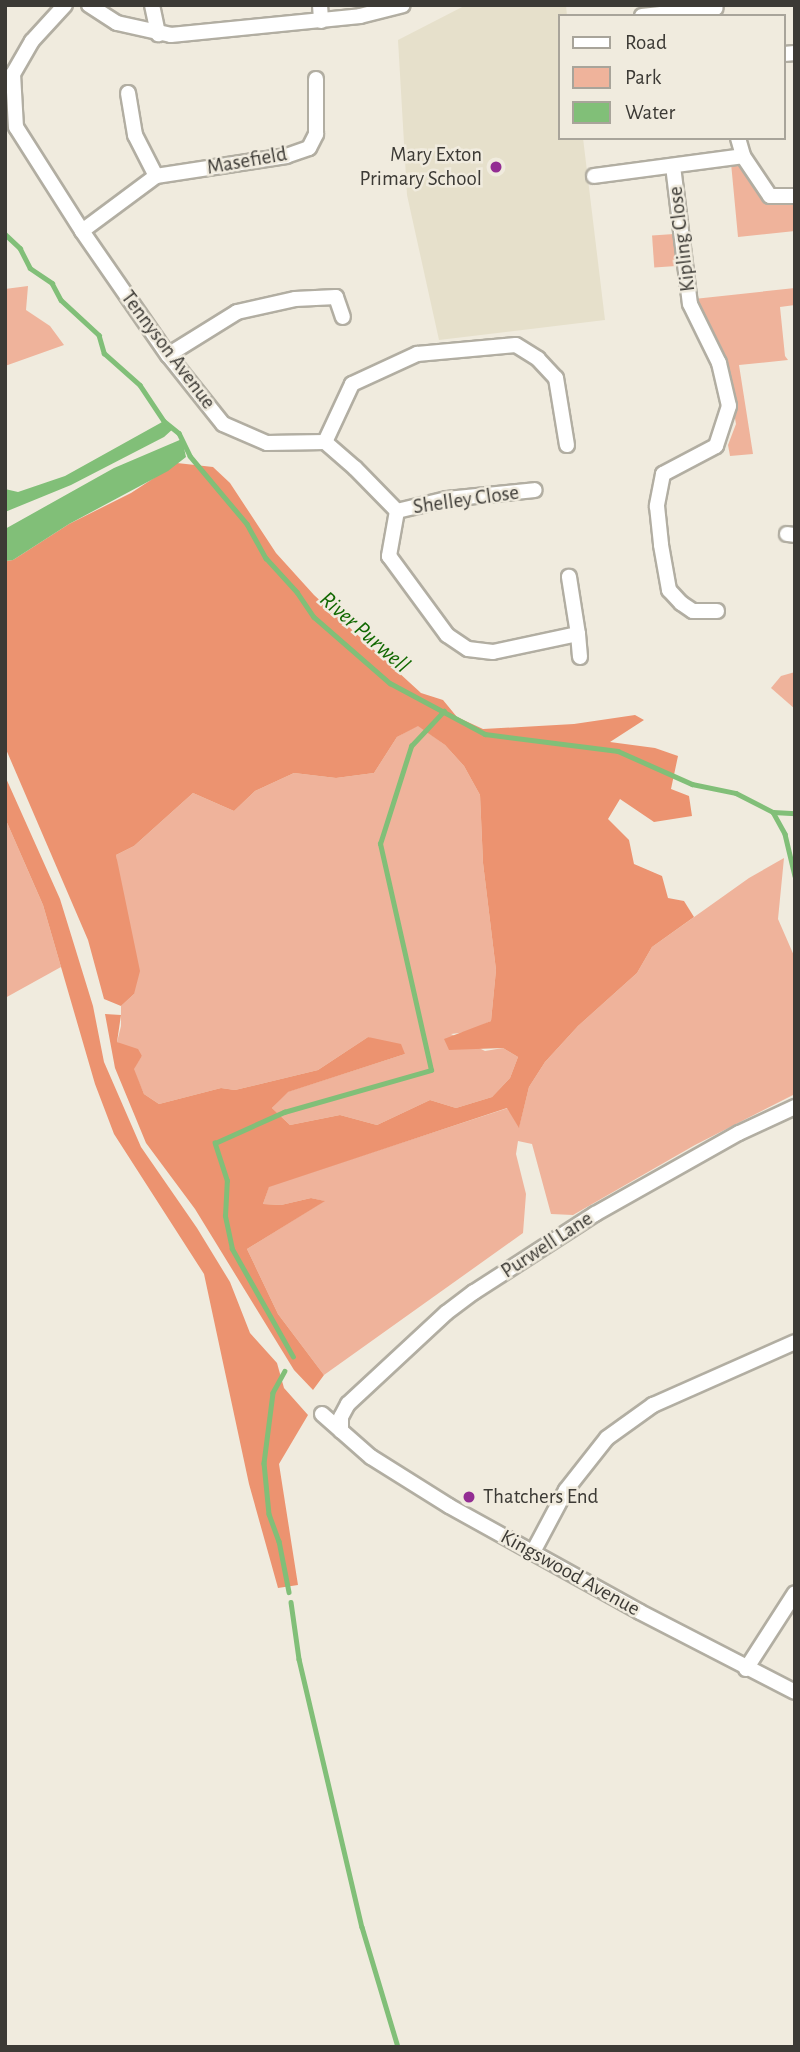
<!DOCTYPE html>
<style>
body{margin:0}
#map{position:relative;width:800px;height:2052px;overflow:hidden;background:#f0ebde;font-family:"Alegreya Sans",sans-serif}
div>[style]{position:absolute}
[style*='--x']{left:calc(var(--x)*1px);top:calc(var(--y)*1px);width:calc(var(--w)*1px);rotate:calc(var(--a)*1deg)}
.built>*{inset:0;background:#e6e0cb}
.green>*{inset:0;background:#efb39b;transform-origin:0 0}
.forest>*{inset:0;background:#ec9370}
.water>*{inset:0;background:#81bf78}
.stream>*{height:4.5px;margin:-2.25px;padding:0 2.25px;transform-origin:2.25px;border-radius:2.25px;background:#81bf78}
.roads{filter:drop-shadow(2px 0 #b2aea2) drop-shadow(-2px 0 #b2aea2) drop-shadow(0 2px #b2aea2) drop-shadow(0 -2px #b2aea2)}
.minor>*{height:14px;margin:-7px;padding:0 7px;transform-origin:7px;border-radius:7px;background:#fff}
.dots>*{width:19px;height:19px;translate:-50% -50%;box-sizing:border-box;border:4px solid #f0ebde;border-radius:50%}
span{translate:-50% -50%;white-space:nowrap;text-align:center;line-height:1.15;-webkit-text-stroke:5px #f0ebde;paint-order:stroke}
.poi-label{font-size:21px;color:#3c3a35}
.right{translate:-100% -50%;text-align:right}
.left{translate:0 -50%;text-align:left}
.street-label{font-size:21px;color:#3c3a35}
.water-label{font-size:23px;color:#116801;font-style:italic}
.frame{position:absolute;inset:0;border:7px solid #3c3a35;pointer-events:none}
.legend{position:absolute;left:558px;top:14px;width:228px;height:126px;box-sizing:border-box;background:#f0ebde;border:2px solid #a8a49a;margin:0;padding:9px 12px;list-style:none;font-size:21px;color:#3c3a35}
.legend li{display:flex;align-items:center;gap:14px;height:35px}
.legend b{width:35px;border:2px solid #a8a49a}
</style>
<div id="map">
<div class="built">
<i style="clip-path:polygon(466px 5px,566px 5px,567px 16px,560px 16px,560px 138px,583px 138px,605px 320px,439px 340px,407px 195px,398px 40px)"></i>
</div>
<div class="green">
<i style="clip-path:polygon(738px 162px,766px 202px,795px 201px,795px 231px,738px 237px,731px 163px)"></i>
<i style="left:674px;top:234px;width:32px;height:22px;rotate:86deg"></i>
<i style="clip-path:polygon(28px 286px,26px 310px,50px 326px,64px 345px,5px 366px,5px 289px)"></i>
<i style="clip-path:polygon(795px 288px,795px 305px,780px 307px,785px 356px,788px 360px,739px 365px,753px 454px,730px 456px,728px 445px,736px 424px,725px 361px,694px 299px)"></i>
<i style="clip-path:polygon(795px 672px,795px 709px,771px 688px,781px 676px)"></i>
<i style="clip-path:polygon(418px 725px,445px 745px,464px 766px,480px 795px,483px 863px,496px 970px,491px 1021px,467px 1032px,451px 1034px,485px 1051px,503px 1048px,518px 1057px,510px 1078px,492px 1097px,456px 1108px,430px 1100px,377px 1125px,340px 1115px,290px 1125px,272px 1108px,287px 1092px,405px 1054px,368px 1037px,318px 1070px,235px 1090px,221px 1088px,159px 1104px,144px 1094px,133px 1069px,142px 1056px,117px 1042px,121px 1026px,121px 1006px,134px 994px,116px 855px,134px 846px,193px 793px,234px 811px,255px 791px,294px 773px,336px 778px,374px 773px,397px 737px)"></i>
<i style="clip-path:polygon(5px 818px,43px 905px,61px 967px,5px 998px)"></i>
<i style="clip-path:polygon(784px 858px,778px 919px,795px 958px,795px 1094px,695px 1145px,573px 1215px,551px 1214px,532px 1144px,518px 1141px,516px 1154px,526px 1194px,523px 1233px,324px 1375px,278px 1314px,247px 1249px,324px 1201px,311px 1198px,281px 1205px,263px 1204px,269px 1186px,508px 1108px,519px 1127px,529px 1087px,545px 1062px,578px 1026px,637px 973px,652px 947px,749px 878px)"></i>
</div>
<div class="forest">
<i style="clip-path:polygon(177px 463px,213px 467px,230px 483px,276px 553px,314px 595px,421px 693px,443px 700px,457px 717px,483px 729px,574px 724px,635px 715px,644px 720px,610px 742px,655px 748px,678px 756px,671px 789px,689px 796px,692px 816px,654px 822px,620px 799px,608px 819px,629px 840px,634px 864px,662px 876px,668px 898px,684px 901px,694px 917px,652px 947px,637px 973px,578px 1026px,545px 1062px,529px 1087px,519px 1128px,507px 1108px,269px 1187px,263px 1204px,281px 1205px,311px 1198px,325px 1201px,247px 1249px,278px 1314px,324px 1375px,313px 1390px,294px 1370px,195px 1209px,146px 1143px,115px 1068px,105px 1014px,121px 1015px,117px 1042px,138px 1049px,142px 1056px,134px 1069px,144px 1094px,159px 1104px,221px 1088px,235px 1090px,318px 1070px,368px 1037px,401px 1044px,405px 1054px,288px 1092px,272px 1108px,290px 1125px,340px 1115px,377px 1125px,430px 1100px,456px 1108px,492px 1097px,510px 1078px,518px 1057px,503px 1048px,449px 1050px,444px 1039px,491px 1021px,496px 970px,483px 863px,480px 795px,464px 766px,445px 745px,418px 726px,397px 737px,374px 773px,336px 778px,294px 773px,255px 791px,234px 811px,193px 793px,134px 846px,116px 855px,140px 971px,134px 994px,121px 1006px,104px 999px,88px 940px,5px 747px,5px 561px,13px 560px,69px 524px,131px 493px)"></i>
<i style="clip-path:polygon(5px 776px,60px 899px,93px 1006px,104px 1062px,141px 1147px,197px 1228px,230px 1282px,250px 1333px,277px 1363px,284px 1388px,308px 1415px,279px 1464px,298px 1585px,278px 1588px,249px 1484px,204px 1274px,114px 1134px,95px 1084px,43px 905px,5px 818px)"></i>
</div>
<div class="water">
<i style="clip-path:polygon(164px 421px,174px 428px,164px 437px,71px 485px,5px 512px,5px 489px,18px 492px,65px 476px)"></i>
<i style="clip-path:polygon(182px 439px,186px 457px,168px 471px,69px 524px,13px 560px,5px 561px,5px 529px,114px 468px)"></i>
</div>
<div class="stream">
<i style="--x:5;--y:234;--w:21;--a:43"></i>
<i style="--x:20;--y:248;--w:22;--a:63"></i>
<i style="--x:30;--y:268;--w:27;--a:34"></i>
<i style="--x:52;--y:283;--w:19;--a:62"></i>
<i style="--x:61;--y:300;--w:52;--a:42.6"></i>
<i style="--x:99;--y:335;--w:19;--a:74"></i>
<i style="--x:104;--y:353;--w:48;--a:41.6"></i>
<i style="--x:140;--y:385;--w:43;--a:56.3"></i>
<i style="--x:164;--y:421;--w:19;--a:39"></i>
<i style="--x:179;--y:433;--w:25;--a:64"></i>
<i style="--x:190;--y:456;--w:89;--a:50"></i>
<i style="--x:247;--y:524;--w:39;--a:61"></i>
<i style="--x:266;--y:558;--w:46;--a:47.6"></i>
<i style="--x:297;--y:592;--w:30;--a:56"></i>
<i style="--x:314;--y:617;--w:101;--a:41"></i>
<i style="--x:390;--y:683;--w:108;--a:28.2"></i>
<i style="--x:485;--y:734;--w:134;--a:7.3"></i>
<i style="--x:618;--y:751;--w:81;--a:24"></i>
<i style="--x:692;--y:784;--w:45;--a:11.6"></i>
<i style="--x:736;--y:793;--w:42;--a:27.2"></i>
<i style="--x:773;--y:812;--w:22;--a:3"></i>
<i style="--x:773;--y:812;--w:25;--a:61"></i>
<i style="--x:785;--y:834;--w:43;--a:76.6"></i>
<i style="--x:293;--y:1357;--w:124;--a:-119.5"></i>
<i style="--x:232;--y:1249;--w:34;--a:-102"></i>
<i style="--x:225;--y:1216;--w:35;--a:-87"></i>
<i style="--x:227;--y:1181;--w:40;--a:-108"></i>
<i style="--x:215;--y:1143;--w:76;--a:-24.2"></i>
<i style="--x:284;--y:1112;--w:153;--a:-15.9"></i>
<i style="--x:431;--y:1070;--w:232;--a:-102.7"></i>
<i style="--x:380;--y:844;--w:103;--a:-72.4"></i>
<i style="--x:411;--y:746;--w:48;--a:-46.7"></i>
<i style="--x:285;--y:1371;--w:25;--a:119"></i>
<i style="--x:273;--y:1393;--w:71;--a:97.3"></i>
<i style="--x:264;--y:1463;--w:51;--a:84.4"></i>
<i style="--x:269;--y:1514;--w:29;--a:70"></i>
<i style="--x:279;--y:1541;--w:52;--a:78.9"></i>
<i style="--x:291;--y:1602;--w:58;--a:82"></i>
<i style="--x:299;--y:1659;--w:275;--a:76.8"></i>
<i style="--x:362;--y:1927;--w:125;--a:73.3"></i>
</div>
<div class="roads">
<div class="minor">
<i style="--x:65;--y:5;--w:49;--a:132.5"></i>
<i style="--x:32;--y:41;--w:38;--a:120"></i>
<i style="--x:13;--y:74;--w:53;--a:86.8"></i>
<i style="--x:16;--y:127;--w:123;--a:57.6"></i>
<i style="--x:82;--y:231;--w:151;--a:55.3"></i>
<i style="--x:168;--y:355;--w:88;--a:51.4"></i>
<i style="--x:223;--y:424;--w:48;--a:23.4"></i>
<i style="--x:267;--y:443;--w:58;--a:-1"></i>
<i style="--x:325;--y:442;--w:40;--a:41"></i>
<i style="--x:355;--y:468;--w:60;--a:45.7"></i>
<i style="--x:397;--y:511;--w:46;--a:100.1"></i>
<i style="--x:389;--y:556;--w:98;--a:53.7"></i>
<i style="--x:447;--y:635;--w:25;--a:34"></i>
<i style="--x:468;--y:649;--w:25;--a:7"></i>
<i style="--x:493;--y:652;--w:87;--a:-12"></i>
<i style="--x:578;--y:634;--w:58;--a:-99"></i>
<i style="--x:89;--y:5;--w:33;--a:33"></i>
<i style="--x:117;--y:23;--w:55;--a:12.5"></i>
<i style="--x:171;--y:35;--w:190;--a:-5.7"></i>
<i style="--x:360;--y:16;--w:44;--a:-14.3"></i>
<i style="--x:152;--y:5;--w:30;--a:78"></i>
<i style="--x:320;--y:5;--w:16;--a:86"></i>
<i style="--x:642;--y:16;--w:74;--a:-6.2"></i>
<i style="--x:784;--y:54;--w:11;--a:-5"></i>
<i style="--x:128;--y:93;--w:43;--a:80.5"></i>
<i style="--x:135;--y:135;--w:46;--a:62.9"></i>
<i style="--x:738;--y:138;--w:19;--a:74"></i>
<i style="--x:743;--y:156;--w:48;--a:56"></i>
<i style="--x:770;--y:196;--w:25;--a:0"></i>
<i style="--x:673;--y:166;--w:139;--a:83"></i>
<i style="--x:690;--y:304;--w:66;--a:63.8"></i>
<i style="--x:719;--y:363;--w:44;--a:76.9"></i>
<i style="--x:729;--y:406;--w:42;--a:108"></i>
<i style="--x:716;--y:446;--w:60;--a:152.2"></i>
<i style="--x:663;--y:474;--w:33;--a:101"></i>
<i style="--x:657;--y:506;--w:39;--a:84"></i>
<i style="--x:661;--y:545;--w:46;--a:79.9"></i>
<i style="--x:669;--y:590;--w:18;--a:47"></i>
<i style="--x:681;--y:603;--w:14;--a:34"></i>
<i style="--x:693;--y:611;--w:24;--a:0"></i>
<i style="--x:594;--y:176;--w:150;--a:-7.6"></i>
<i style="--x:82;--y:231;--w:92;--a:-36.6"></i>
<i style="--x:156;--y:176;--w:132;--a:-8.7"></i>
<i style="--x:286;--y:156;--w:24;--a:-19"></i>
<i style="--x:309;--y:148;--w:16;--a:-63"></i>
<i style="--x:316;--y:134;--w:55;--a:-90"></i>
<i style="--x:168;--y:355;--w:81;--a:-31.9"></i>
<i style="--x:237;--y:312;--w:59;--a:-12.6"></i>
<i style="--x:295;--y:299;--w:41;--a:-2.8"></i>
<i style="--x:336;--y:297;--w:21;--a:71"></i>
<i style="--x:325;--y:442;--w:64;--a:-65"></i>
<i style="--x:352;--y:384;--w:72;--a:-24.8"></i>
<i style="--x:417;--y:354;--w:99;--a:-5.2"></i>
<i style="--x:516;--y:345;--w:26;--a:32"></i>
<i style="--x:538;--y:359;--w:26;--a:47"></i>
<i style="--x:556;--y:378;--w:68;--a:80.7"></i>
<i style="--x:397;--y:511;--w:51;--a:-13.5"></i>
<i style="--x:447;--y:499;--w:88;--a:-5.8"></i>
<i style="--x:787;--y:534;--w:8;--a:7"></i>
<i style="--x:578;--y:634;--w:23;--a:85"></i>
<i style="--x:322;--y:1414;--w:65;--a:41.3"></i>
<i style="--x:371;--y:1457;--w:92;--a:32.1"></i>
<i style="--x:449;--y:1506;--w:218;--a:29"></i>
<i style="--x:640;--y:1612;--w:174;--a:27.3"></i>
<i style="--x:341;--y:1431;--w:14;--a:-90"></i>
<i style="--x:341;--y:1417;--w:15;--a:-62"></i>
<i style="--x:348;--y:1404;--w:134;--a:-42.9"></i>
<i style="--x:446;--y:1313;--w:35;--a:-37"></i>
<i style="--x:474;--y:1292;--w:144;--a:-32.8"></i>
<i style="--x:595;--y:1214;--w:165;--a:-29.4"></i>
<i style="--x:739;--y:1133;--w:62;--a:-24.9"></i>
<i style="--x:533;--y:1552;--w:70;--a:-62"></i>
<i style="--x:566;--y:1490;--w:66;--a:-51.7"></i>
<i style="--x:607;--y:1438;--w:57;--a:-35.7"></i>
<i style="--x:653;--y:1405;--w:155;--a:-23.9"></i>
<i style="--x:746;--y:1669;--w:90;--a:-57.2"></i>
</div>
</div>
<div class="dots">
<i style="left:496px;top:167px;background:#932d93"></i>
<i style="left:469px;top:1497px;background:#932d93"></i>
</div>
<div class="poi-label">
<span class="right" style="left:482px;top:167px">Mary Exton<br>Primary School</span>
<span class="left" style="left:483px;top:1497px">Thatchers End</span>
</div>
<div class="street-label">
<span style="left:247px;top:161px;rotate:-10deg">Masefield</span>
<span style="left:682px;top:239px;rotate:-97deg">Kipling Close</span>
<span style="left:168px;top:350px;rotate:53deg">Tennyson Avenue</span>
<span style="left:466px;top:500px;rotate:-8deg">Shelley Close</span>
<span style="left:547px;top:1245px;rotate:-33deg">Purwell Lane</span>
<span style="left:570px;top:1573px;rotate:29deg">Kingswood Avenue</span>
</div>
<div class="water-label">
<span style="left:364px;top:633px;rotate:41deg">River Purwell</span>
</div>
<div class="frame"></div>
<ul class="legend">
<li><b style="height:9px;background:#fff"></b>Road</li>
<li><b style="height:19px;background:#efb39b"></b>Park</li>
<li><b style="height:19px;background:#81bf78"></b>Water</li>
</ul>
</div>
